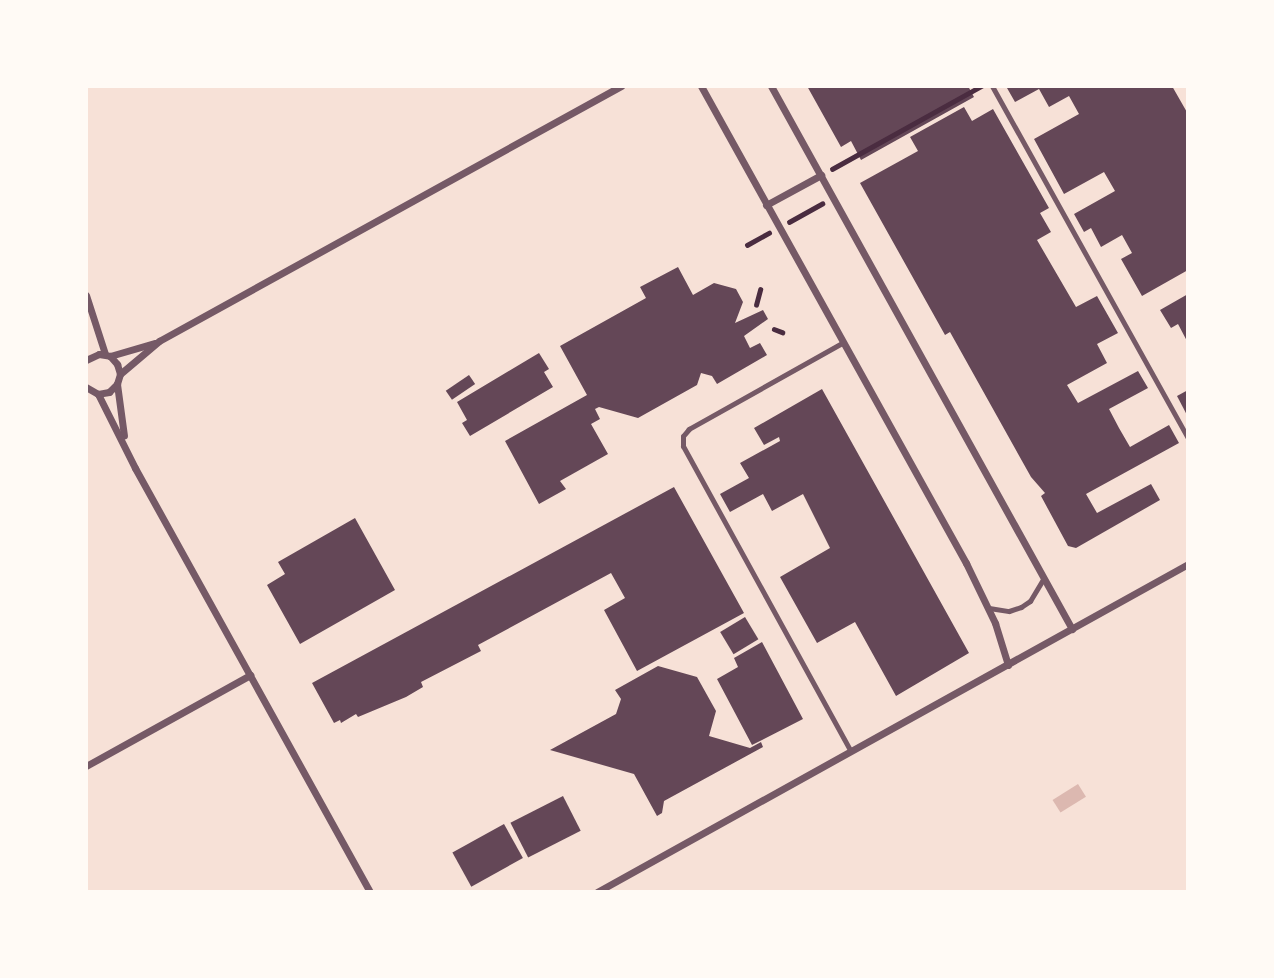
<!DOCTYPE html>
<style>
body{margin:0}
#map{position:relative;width:1274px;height:978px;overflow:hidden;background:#f7e1d7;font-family:Raleway,sans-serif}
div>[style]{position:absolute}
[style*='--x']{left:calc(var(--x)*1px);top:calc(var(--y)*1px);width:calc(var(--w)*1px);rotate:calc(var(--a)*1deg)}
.water>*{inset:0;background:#dcb8b0;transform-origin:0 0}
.building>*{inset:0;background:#644757;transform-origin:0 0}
.path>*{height:4.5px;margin:-2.25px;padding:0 2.25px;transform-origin:2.25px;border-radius:2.25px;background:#4a2c40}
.service>*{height:5px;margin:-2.5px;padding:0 2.5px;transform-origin:2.5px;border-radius:2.5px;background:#755966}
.minor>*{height:7px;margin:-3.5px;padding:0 3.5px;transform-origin:3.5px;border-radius:3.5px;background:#755966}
span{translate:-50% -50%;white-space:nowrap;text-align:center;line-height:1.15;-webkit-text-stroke:6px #fffaf5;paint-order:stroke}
.frame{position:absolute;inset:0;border:88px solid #fffaf5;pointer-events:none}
</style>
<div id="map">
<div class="water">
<i style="left:1078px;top:784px;width:15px;height:30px;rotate:58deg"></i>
</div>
<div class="building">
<i style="clip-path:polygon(807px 86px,968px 86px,974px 97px,861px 160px,851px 141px,841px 147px)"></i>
<i style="clip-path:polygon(1011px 86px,1172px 86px,1188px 114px,1188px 270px,1142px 296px,1121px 259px,1132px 253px,1122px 235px,1101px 247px,1091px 228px,1084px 232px,1074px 214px,1115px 191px,1104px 172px,1064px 194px,1034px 139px,1079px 114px,1069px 96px,1049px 107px,1039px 89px,1015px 102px,1007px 88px)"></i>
<i style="clip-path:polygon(964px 107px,972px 121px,993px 109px,1049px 208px,1040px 213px,1051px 232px,1037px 240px,1076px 307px,1097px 296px,1118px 333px,1097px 344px,1107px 363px,1067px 385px,1078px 403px,1138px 371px,1148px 388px,1109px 409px,1119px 428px,1130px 447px,1169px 425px,1179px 443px,1086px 494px,1097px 513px,1151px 484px,1160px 500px,1076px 548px,1068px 546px,1041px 496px,1045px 493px,1031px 477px,950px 332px,945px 335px,860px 183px,918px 151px,910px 137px)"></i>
<i style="clip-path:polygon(678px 267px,693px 295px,714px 283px,736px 289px,743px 302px,735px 323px,763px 310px,768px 319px,744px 336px,750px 348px,760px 343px,767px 355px,717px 384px,712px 376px,701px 373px,697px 385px,638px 418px,599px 407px,595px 409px,600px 419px,591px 424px,608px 454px,560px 481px,566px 489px,539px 504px,505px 441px,587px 395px,560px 346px,646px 298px,640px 287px)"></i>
<i style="clip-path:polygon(1188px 294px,1188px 343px,1178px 324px,1171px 328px,1160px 310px)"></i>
<i style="clip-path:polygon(539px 353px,549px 369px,544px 372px,553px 387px,470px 436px,462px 423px,467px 420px,457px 402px)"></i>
<i style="left:469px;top:375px;width:11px;height:28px;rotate:56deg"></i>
<i style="clip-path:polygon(822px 389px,969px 653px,896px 696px,855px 622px,817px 643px,780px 577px,830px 548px,803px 494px,772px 511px,763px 494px,730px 512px,720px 494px,749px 478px,740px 463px,780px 441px,779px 437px,764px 445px,754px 428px)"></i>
<i style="clip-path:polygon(1188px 390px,1188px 417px,1177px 396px)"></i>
<i style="clip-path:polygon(674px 487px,744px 613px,637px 671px,604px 610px,625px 598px,611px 573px,478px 645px,481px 651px,421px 682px,423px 687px,406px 697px,358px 717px,356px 714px,341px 723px,340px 720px,334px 723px,312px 683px)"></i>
<i style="clip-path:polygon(355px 518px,395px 590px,300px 644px,267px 585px,285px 574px,278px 562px)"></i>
<i style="left:745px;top:617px;width:26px;height:29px;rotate:59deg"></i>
<i style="clip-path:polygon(762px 642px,803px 719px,752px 745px,717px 679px,738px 667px,734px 658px)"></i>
<i style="clip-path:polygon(658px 666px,697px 677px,716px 711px,709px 736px,750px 748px,761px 742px,763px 747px,664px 801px,662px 813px,657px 816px,634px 774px,550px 750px,616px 714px,621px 699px,615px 690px)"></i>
<i style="left:563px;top:796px;width:39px;height:59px;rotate:63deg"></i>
<i style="left:504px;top:824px;width:39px;height:59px;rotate:61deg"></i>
</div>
<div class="path">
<i style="--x:832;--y:169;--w:171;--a:-29.1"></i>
<i style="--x:789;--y:222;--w:38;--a:-29"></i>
<i style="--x:747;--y:245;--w:25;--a:-29"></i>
<i style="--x:756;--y:305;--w:16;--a:-75"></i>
<i style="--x:774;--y:329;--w:9;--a:21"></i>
</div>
<div class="service">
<i style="--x:992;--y:86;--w:403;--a:60.9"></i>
<i style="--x:842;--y:343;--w:176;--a:150.7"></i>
<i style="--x:689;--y:429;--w:9;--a:131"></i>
<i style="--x:683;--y:436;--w:10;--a:90"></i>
<i style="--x:683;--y:446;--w:348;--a:61.2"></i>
<i style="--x:989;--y:608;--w:20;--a:9"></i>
<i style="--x:1009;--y:611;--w:13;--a:-18"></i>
<i style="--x:1021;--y:607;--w:11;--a:-34"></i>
<i style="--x:1030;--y:601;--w:27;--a:-59"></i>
</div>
<div class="minor">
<i style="--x:701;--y:86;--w:546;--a:60.95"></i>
<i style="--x:966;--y:563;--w:67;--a:64.2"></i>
<i style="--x:995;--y:623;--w:44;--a:72.8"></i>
<i style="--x:771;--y:86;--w:621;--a:61"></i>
<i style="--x:766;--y:205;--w:63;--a:-28.6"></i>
<i style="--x:86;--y:295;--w:62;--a:72.1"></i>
<i style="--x:110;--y:356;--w:47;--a:-16.1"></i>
<i style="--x:86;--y:360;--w:14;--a:-25"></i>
<i style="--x:99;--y:354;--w:11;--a:10"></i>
<i style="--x:110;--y:356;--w:11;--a:49"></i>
<i style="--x:117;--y:364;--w:10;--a:73"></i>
<i style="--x:120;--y:374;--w:10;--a:107"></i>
<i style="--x:117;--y:384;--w:11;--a:135"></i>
<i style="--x:109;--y:392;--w:11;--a:170"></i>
<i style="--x:98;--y:394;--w:14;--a:-150"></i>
<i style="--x:120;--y:374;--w:51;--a:-40.2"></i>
<i style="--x:159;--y:341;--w:528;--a:-28.9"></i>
<i style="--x:117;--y:384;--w:52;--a:82.3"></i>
<i style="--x:98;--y:394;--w:83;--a:63.4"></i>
<i style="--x:135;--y:468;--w:485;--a:61"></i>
<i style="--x:86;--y:766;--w:188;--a:-29"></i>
<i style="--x:597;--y:892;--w:676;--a:-29.03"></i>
</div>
<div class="frame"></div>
</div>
